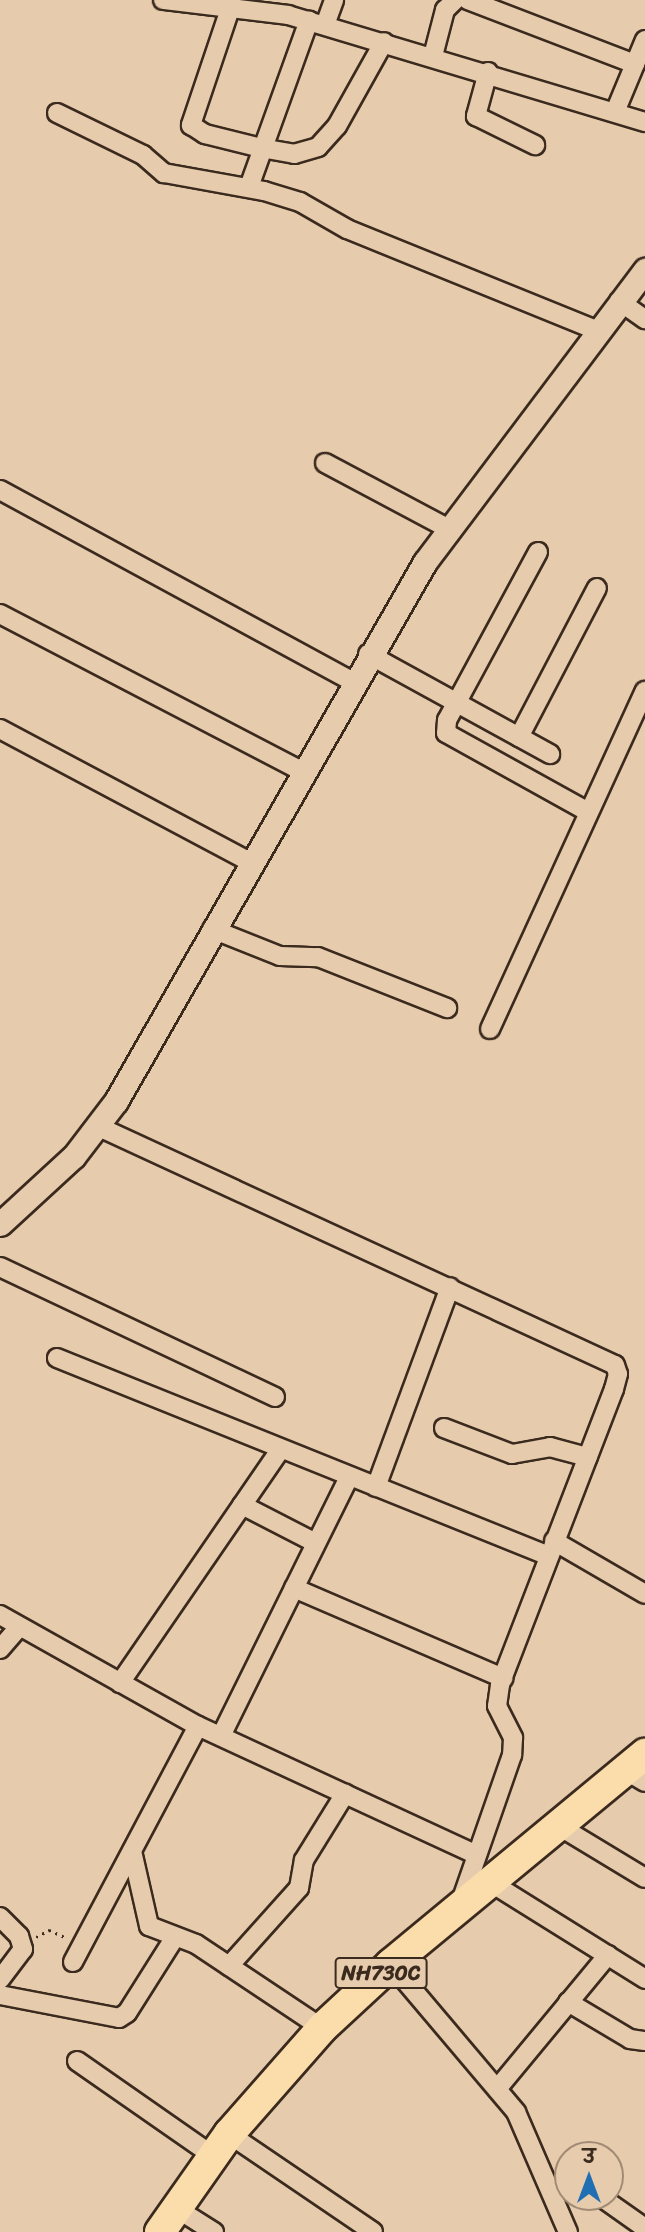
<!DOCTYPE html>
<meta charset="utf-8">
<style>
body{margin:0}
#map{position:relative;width:645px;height:2232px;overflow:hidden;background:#e6cbad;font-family:Sriracha,"Playpen Sans Deva",sans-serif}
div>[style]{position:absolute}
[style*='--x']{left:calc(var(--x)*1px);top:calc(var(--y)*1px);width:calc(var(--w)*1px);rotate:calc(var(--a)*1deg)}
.path>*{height:2.5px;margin-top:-1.25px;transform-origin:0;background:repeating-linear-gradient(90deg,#3b2a1e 0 2px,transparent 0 7px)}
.roads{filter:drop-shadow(2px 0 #3b2a1e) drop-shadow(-2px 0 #3b2a1e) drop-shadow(0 2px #3b2a1e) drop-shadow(0 -2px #3b2a1e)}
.minor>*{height:18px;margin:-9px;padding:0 9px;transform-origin:9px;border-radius:9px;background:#e6cbad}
.tertiary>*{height:23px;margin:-11.5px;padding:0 11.5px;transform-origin:11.5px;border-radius:11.5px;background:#e6cbad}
.trunk>*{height:30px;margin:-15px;padding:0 15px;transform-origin:15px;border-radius:15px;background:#fbddab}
span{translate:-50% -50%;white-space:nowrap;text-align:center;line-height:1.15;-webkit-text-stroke:5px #e6cbad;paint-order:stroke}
.shield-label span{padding:2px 5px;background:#e6cbad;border:2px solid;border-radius:5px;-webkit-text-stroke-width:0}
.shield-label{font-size:21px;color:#3b2a1e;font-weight:700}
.north{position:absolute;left:554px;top:2141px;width:70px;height:70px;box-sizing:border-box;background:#e6cbad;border:2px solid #a28b74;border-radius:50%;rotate:0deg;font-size:19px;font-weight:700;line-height:28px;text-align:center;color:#3b2a1e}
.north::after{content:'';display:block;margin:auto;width:24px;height:32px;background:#1f6fb2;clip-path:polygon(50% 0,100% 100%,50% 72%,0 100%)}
</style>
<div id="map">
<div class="path">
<i style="--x:36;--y:1937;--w:15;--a:-28"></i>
<i style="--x:49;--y:1930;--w:20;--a:24"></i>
</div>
<div class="roads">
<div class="minor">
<i style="--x:163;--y:0;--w:126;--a:6.8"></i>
<i style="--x:288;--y:15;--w:373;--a:16.7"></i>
<i style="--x:468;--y:0;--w:179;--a:21"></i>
<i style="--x:231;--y:6;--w:126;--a:108.6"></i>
<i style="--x:191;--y:125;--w:17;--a:33"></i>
<i style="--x:205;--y:134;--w:58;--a:14"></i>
<i style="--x:261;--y:148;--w:34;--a:10"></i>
<i style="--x:294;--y:154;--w:25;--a:-16"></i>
<i style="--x:318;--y:147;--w:28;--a:-48"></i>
<i style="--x:337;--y:126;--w:96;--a:-60.8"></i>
<i style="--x:325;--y:25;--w:27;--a:-70"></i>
<i style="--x:433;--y:56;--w:48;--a:-75.4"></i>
<i style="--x:445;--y:10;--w:14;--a:-45"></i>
<i style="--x:488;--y:72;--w:46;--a:105.3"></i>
<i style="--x:476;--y:116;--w:66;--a:26.2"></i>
<i style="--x:615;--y:112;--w:78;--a:-67.4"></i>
<i style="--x:57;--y:113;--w:96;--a:26"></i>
<i style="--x:143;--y:155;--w:28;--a:41"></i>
<i style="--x:164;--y:173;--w:102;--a:10.2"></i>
<i style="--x:264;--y:191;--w:38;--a:17"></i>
<i style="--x:300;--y:202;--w:54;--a:29.9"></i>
<i style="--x:347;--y:229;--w:269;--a:22.1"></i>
<i style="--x:249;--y:187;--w:177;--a:-70.2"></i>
<i style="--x:619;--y:301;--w:32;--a:35"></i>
<i style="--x:325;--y:463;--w:140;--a:28"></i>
<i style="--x:0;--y:490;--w:402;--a:28.5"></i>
<i style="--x:538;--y:552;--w:191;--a:118.4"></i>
<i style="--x:447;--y:720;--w:13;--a:94"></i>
<i style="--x:446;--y:733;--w:161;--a:29"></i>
<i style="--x:0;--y:614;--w:340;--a:27.5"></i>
<i style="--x:368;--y:654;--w:208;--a:28.8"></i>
<i style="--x:0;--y:729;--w:283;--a:28"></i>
<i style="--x:519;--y:737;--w:168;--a:-62.4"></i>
<i style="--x:212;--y:929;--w:73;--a:21.7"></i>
<i style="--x:280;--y:956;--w:38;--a:2"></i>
<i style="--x:318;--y:957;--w:139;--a:21.6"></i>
<i style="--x:490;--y:1029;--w:372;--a:-65.4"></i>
<i style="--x:97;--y:1126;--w:570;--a:24.77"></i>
<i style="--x:615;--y:1365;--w:9;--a:72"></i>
<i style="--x:618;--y:1374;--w:16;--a:105"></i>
<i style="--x:614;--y:1389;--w:317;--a:111.1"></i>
<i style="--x:500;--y:1685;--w:21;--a:98"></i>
<i style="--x:497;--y:1706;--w:36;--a:63"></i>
<i style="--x:513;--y:1738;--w:17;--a:93"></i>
<i style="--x:512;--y:1755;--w:158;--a:109.2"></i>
<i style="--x:0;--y:1267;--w:304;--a:25.3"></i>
<i style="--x:57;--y:1358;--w:530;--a:21.92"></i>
<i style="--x:444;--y:1428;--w:73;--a:20.9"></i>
<i style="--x:512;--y:1454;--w:39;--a:-10"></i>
<i style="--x:550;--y:1447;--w:39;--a:15"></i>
<i style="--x:376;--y:1487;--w:213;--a:-69.7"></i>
<i style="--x:242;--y:1505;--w:83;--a:27.2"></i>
<i style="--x:554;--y:1541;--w:105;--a:30.2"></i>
<i style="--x:294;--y:1588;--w:228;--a:23.3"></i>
<i style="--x:0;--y:1615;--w:227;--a:29.3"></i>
<i style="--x:198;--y:1726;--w:307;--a:24.8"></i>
<i style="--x:0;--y:1649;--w:29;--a:-49"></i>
<i style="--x:120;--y:1683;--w:284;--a:-55.5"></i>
<i style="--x:221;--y:1736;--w:289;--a:-63.7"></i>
<i style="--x:625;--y:1770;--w:23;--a:31"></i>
<i style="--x:559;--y:1826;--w:100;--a:31.2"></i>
<i style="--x:132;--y:1851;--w:77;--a:77.2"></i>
<i style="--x:149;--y:1926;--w:50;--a:21"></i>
<i style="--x:196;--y:1944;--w:151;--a:33.7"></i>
<i style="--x:490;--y:1882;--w:183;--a:32"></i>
<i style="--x:0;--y:1917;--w:27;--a:45"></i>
<i style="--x:19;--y:1936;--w:14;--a:73"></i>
<i style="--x:23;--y:1949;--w:38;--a:127"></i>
<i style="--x:73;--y:1962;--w:267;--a:-62.1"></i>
<i style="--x:391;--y:1964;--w:194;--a:49.8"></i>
<i style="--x:516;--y:2112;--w:131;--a:66.6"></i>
<i style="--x:229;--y:1966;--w:105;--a:-48.1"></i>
<i style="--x:299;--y:1888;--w:28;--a:-80"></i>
<i style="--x:304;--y:1860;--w:78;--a:-58.2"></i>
<i style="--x:0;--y:1995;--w:121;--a:10.9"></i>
<i style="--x:119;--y:2018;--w:9;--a:-32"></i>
<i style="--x:127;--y:2013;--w:90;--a:-57.7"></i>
<i style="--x:568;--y:2002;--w:72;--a:30.8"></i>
<i style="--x:630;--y:2039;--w:15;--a:8"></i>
<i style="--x:77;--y:2061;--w:166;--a:34.9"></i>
<i style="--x:497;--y:2089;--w:174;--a:-50.4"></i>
<i style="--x:229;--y:2134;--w:174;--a:34.2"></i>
<i style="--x:601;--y:2197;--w:54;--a:35.2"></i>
<i style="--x:176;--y:2208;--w:45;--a:32.3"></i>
</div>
<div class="tertiary">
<i style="--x:0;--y:1224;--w:100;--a:-42.6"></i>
<i style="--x:74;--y:1156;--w:69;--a:-52.6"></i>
<i style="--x:116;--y:1101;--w:621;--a:-60.18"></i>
<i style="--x:425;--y:562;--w:366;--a:-53"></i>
</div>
<div class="trunk">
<i style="--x:160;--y:2232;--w:120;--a:-54.9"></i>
<i style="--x:229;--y:2134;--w:141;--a:-48.7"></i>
<i style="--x:322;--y:2028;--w:94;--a:-42.8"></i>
<i style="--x:391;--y:1964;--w:330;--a:-39.6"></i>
</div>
</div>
<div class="shield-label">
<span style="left:381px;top:1973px">NH730C</span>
</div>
<div class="north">उ</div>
</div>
